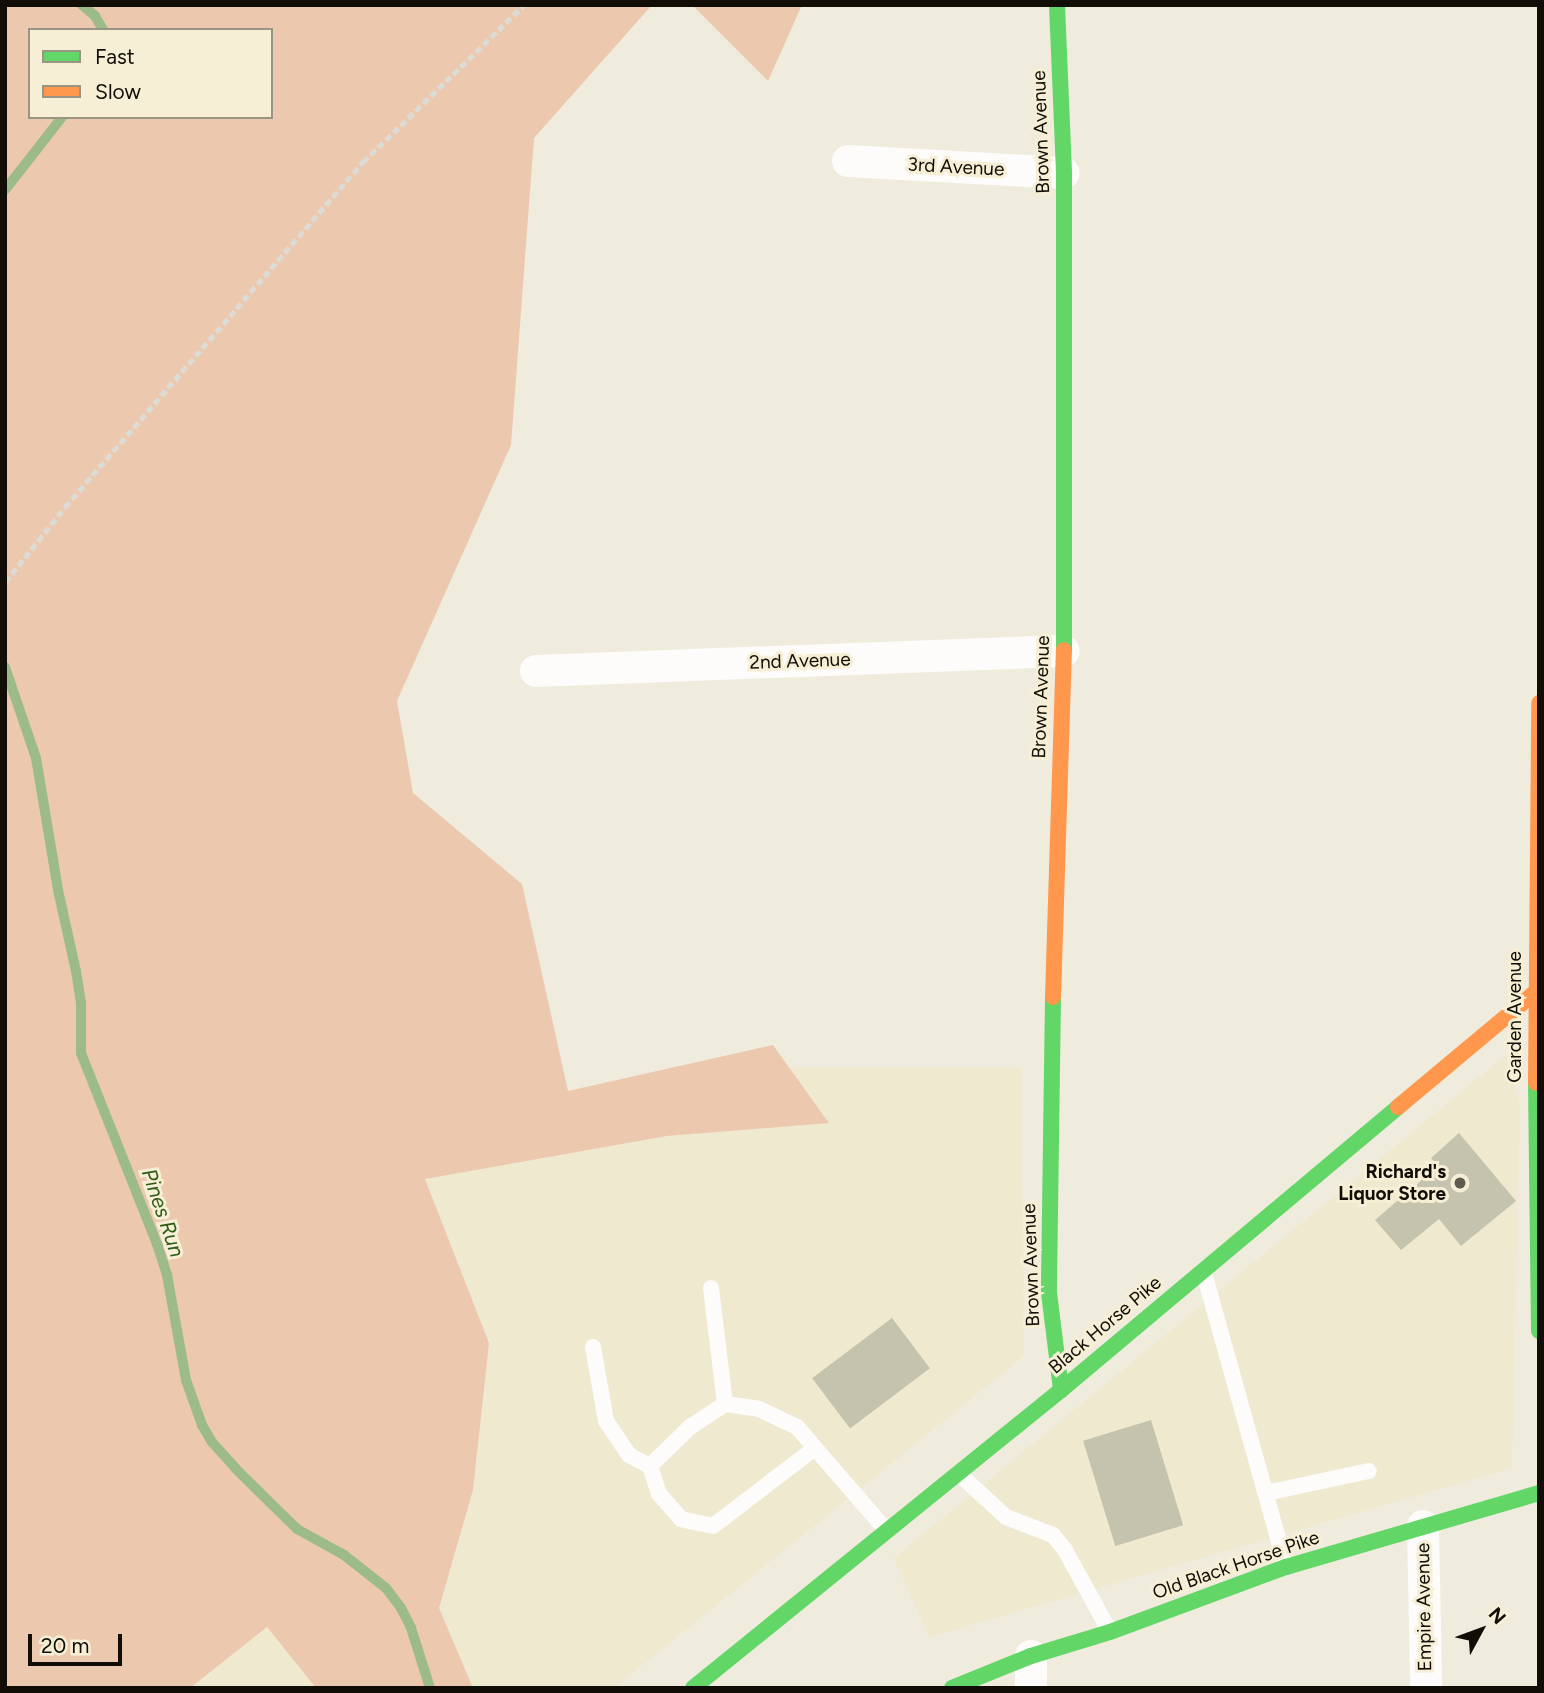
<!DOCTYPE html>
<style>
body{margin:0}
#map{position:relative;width:1544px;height:1693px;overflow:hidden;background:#efebdd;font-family:Figtree,sans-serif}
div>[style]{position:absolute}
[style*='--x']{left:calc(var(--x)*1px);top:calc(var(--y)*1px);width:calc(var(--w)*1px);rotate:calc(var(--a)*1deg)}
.built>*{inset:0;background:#efe9d0}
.green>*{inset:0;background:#ecc9ae}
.stream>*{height:10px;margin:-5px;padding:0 5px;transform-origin:5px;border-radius:5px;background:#9cbb88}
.building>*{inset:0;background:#c4c3ae;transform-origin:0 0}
.path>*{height:4.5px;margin-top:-2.25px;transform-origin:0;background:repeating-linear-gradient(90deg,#dcdbd6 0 7px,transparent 0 10.5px)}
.lane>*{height:16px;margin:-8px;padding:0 8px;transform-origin:8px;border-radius:8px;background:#fdfcfa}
.street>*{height:32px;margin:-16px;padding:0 16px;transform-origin:16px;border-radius:16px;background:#fdfcfa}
.fast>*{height:16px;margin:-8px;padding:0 8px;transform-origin:8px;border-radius:8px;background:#63d668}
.slow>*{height:16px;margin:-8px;padding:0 8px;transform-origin:8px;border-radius:8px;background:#ff974d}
.dots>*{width:19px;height:19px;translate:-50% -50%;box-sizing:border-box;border:4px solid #f6efd6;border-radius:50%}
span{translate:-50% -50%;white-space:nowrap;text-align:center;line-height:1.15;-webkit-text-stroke:6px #f6efd6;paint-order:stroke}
.street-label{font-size:19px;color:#100e06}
.poi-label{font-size:19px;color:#100e06;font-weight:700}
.right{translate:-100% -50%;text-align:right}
.water-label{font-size:21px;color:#2f5b16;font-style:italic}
.frame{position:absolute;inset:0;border:7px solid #100e06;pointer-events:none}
.legend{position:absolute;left:28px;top:28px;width:245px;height:91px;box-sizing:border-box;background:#f6efd6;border:2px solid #9a9583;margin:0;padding:9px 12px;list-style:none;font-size:21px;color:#100e06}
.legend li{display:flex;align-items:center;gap:14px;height:35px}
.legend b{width:35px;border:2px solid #9a9583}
.north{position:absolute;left:1446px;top:1595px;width:70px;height:70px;-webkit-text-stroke:5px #f6efd6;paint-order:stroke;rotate:49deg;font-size:19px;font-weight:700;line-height:28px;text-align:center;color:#100e06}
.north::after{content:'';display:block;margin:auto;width:24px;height:32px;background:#100e06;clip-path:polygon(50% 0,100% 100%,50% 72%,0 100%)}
.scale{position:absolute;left:28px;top:1634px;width:94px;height:32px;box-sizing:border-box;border:4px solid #100e06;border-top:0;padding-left:9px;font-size:21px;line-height:24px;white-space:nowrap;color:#100e06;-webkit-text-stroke:5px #f6efd6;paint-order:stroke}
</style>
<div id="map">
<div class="built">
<i style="clip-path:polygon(1506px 1055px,1520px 1104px,1512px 1468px,929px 1637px,894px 1558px)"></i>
<i style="clip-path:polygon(789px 1067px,1021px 1067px,1024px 1356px,614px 1688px,473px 1688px,439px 1608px,473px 1490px,425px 1179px,667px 1136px,829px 1123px)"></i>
<i style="clip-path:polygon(267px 1626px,316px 1688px,190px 1688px)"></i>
</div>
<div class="green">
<i style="clip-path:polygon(evenodd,5px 5px,652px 5px,534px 138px,511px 445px,397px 701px,413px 793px,522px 884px,568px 1091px,773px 1045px,829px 1123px,667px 1136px,425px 1179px,489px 1343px,473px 1490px,439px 1608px,473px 1688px,316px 1688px,267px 1627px,190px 1688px,5px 1688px,5px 5px,30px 30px,271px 30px,271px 117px,30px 117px,30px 30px)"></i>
<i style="clip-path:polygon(692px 5px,802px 5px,768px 81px)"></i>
</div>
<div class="stream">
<i style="--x:82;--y:5;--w:17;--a:40"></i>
<i style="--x:95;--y:16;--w:16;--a:60"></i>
<i style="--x:5;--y:190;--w:93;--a:-52"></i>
<i style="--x:5;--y:667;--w:96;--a:71.2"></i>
<i style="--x:36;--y:758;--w:134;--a:80.5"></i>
<i style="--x:58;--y:890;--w:83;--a:77.5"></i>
<i style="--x:76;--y:971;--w:31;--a:81"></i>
<i style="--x:81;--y:1002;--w:51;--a:90"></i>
<i style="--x:81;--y:1053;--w:206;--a:68.3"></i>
<i style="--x:157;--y:1244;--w:33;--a:72"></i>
<i style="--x:167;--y:1275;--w:107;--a:79.7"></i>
<i style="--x:186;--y:1380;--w:48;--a:70.4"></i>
<i style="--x:202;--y:1425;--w:20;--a:60"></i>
<i style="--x:212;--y:1442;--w:36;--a:48"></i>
<i style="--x:236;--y:1469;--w:86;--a:44.5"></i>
<i style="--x:297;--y:1529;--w:54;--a:29"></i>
<i style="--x:344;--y:1555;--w:53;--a:38.2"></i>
<i style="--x:386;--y:1588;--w:25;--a:53"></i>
<i style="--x:401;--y:1608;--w:22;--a:63"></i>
<i style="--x:411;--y:1628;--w:63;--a:72.4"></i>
</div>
<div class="building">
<i style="clip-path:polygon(1459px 1133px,1516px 1201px,1461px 1246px,1439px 1219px,1401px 1250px,1375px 1220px,1438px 1166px,1431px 1158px)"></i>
<i style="left:892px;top:1318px;width:63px;height:100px;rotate:53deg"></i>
<i style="left:1151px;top:1420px;width:110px;height:71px;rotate:73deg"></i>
</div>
<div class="path">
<i style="--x:5;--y:582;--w:96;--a:-51.3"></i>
<i style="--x:65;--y:507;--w:456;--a:-49.2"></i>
<i style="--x:363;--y:162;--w:225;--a:-44.3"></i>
</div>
<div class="lane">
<i style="--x:1204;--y:1273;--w:305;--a:74.4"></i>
<i style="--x:711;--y:1288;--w:117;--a:83.1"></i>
<i style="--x:593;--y:1347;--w:75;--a:80"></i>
<i style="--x:606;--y:1421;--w:41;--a:55.9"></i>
<i style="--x:629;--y:1455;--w:24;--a:28"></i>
<i style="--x:815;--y:1448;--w:128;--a:142.6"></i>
<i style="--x:713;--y:1526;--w:33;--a:-168"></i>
<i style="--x:681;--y:1519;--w:33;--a:-131"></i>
<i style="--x:659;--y:1494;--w:29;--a:-108"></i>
<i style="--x:650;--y:1466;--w:56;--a:-44.3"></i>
<i style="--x:690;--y:1427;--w:42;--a:-33.3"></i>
<i style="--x:725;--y:1404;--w:34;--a:8"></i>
<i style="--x:759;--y:1409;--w:42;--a:25.3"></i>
<i style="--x:797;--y:1427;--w:28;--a:49"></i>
<i style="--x:815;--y:1448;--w:110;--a:49.1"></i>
<i style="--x:958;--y:1473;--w:65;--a:42.5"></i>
<i style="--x:1006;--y:1517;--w:50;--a:21"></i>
<i style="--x:1053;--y:1535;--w:19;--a:51"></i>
<i style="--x:1065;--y:1550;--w:94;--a:61.2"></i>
<i style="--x:1266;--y:1493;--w:105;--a:-12.1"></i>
</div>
<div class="street">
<i style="--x:848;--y:161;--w:216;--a:3.2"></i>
<i style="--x:536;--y:671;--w:528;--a:-2.17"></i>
<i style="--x:1423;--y:1526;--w:162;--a:88.9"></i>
<i style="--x:1031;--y:1688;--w:32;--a:-90"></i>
</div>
<div class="fast">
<i style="--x:1057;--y:5;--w:168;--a:87.6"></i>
<i style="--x:1064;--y:173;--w:477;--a:90"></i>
<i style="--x:1053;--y:997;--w:296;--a:90.8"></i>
<i style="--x:1049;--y:1293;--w:98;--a:82.9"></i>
<i style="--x:1536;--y:1083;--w:248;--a:89.3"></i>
<i style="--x:693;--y:1688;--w:474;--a:-39"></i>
<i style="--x:1061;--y:1390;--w:440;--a:-40"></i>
<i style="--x:952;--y:1688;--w:85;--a:-22.1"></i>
<i style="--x:1031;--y:1656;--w:83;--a:-16.9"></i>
<i style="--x:1110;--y:1632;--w:188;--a:-20.3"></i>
<i style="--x:1286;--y:1567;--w:264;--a:-16.3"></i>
</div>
<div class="slow">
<i style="--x:1053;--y:997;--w:347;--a:-88.2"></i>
<i style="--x:1536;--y:1083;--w:380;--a:-89.5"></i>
<i style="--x:1398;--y:1107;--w:184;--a:-39.9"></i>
</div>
<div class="dots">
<i style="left:1460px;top:1183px;background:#5e5b51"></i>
</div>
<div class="street-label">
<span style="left:1041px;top:132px;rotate:-92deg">Brown Avenue</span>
<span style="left:956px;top:167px;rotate:3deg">3rd Avenue</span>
<span style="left:800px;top:661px;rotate:-2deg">2nd Avenue</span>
<span style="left:1041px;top:697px;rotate:-88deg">Brown Avenue</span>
<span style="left:1515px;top:1017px;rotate:-90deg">Garden Avenue</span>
<span style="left:1031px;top:1265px;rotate:-92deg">Brown Avenue</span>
<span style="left:1105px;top:1325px;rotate:-40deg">Black Horse Pike</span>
<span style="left:1236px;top:1565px;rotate:-19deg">Old Black Horse Pike</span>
<span style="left:1424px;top:1607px;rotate:-91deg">Empire Avenue</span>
</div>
<div class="poi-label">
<span class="right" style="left:1446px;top:1183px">Richard's<br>Liquor Store</span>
</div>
<div class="water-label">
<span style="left:163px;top:1213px;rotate:71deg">Pines Run</span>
</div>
<div class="frame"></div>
<ul class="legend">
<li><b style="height:9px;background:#63d668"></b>Fast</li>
<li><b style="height:9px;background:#ff974d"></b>Slow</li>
</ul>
<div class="north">N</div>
<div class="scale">20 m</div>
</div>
